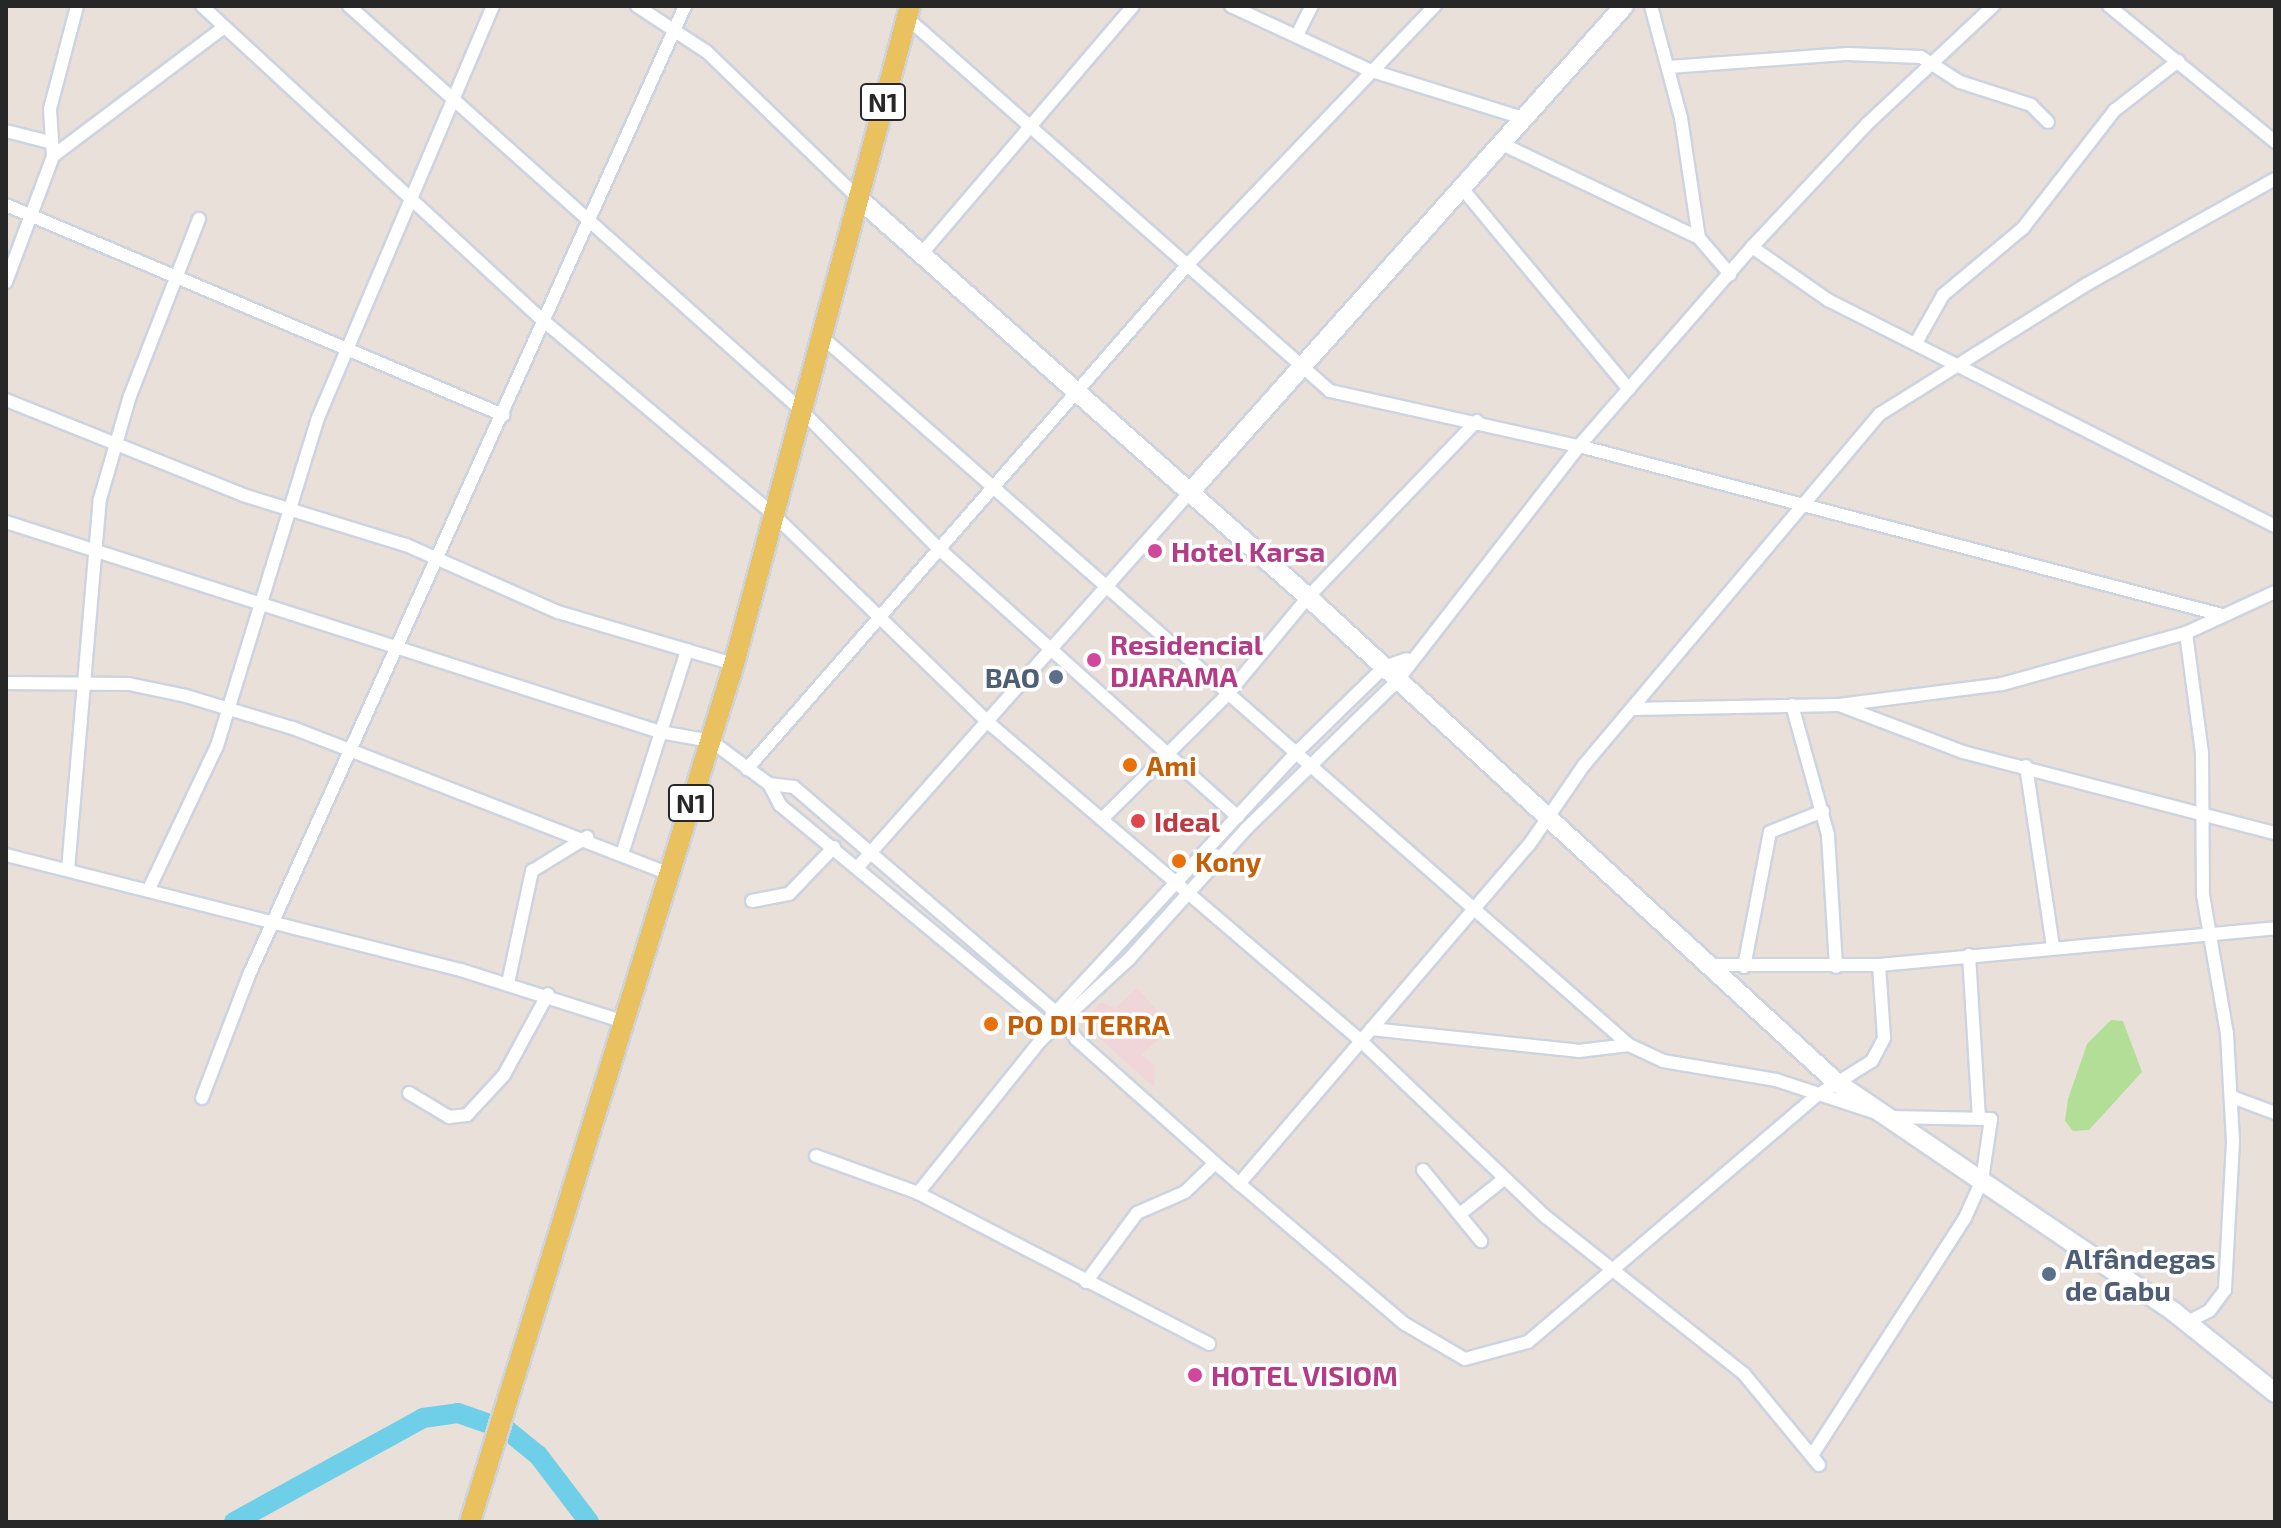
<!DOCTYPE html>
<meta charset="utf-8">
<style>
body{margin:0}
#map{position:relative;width:2281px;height:1528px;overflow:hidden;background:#e9e1d9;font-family:"Exo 2",sans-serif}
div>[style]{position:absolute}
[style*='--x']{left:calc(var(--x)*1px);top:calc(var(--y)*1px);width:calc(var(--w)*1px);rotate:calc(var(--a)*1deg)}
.medical>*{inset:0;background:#f0d6d9}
.green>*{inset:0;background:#b3de97}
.river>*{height:20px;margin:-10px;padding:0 10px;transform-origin:10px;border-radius:10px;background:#6fcee8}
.roads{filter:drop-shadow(2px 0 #ced3e0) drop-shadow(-2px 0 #ced3e0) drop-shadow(0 2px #ced3e0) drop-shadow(0 -2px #ced3e0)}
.street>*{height:12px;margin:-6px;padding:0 6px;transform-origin:6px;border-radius:6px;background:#fff}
.secondary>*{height:18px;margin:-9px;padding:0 9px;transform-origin:9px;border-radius:9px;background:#fff}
.primary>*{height:20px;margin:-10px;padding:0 10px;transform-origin:10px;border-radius:10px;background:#e9c15e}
.dots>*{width:22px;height:22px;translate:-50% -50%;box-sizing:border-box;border:4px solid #fff;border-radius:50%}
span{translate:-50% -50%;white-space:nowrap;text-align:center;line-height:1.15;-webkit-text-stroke:7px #fff;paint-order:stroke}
.shield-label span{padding:2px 6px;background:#fff;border:2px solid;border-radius:6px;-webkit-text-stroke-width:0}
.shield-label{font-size:26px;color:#272727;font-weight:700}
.hotel-label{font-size:28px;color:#b23c85;font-weight:700}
.left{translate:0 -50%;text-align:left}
.service-label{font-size:28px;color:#4e5e75;font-weight:700}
.right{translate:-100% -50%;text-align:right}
.food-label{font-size:28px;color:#c56008;font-weight:700}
.health-label{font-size:28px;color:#be3a42;font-weight:700}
.frame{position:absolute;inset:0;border:8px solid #272727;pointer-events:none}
</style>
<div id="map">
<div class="medical">
<i style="clip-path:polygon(1137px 988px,1158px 1011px,1141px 1028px,1159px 1039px,1141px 1055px,1155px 1065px,1154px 1087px,1082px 1023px,1101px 1002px,1115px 1008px)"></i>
</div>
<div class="green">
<i style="clip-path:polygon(2111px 1020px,2123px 1021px,2142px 1072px,2089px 1130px,2073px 1131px,2065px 1121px,2068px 1099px,2087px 1044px)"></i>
</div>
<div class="river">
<i style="--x:234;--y:1522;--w:216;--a:-28.8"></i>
<i style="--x:423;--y:1418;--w:35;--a:-8"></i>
<i style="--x:458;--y:1413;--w:52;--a:19.1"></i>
<i style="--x:507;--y:1430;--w:40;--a:39"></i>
<i style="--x:538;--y:1455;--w:84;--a:52.7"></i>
</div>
<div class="roads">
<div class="street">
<i style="--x:202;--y:6;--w:466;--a:42.7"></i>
<i style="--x:545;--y:322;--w:298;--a:40.1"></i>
<i style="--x:773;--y:514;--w:302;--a:44.1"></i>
<i style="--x:990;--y:724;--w:489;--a:40.5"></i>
<i style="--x:1362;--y:1042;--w:254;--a:43.6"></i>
<i style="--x:1546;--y:1217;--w:253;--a:38.4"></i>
<i style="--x:1744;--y:1374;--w:118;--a:50.5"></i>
<i style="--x:349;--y:6;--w:606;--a:41.79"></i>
<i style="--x:801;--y:410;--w:193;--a:45.2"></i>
<i style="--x:937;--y:547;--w:404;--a:41.9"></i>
<i style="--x:637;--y:6;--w:84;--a:33.3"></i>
<i style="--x:707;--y:52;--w:209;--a:44"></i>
<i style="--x:1231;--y:6;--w:152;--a:24.9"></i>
<i style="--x:1369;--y:70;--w:161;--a:17.3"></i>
<i style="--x:1651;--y:6;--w:116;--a:75"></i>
<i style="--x:1681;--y:118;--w:121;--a:81.5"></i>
<i style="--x:1699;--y:238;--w:48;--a:49.3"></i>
<i style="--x:2109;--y:6;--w:215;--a:39.3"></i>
<i style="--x:906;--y:17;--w:565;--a:41.41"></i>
<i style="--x:1330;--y:391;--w:255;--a:12.5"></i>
<i style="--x:1579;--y:446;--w:665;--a:14.73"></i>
<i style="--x:1297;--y:35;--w:33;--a:-63"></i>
<i style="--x:1669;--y:67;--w:179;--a:-4.2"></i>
<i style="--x:1848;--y:54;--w:73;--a:2.4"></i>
<i style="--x:1921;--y:57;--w:46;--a:32.7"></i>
<i style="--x:1960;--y:82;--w:75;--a:17.9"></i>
<i style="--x:2031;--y:105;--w:24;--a:45"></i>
<i style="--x:6;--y:131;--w:44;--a:14.3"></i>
<i style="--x:1500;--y:143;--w:221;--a:25.5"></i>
<i style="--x:53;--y:156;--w:47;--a:-93.7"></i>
<i style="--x:50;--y:109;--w:106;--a:-75.3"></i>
<i style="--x:1461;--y:187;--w:263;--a:50.3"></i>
<i style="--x:6;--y:205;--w:540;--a:22.91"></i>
<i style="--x:1752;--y:247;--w:93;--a:34.9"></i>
<i style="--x:1828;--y:300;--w:501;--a:26.82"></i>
<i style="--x:923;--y:252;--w:323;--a:-49.5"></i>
<i style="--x:6;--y:282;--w:134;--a:-69.5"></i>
<i style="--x:53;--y:156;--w:213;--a:-37"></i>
<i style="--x:822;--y:337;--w:1074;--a:41.26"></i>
<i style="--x:1629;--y:1045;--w:38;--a:25"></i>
<i style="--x:1663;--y:1061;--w:115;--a:9.5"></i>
<i style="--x:1776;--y:1080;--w:119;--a:18.1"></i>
<i style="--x:1889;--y:1117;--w:102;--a:1.1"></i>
<i style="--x:1991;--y:1119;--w:62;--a:98.4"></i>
<i style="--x:1982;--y:1180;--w:42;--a:114.1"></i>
<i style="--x:1965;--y:1218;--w:282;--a:122.8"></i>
<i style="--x:1916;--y:343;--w:55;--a:-60.6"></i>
<i style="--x:1943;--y:295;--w:104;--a:-39.9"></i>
<i style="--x:2023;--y:228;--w:150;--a:-52.1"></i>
<i style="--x:2115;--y:110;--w:80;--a:-37.9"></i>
<i style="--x:6;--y:400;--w:255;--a:21.8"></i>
<i style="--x:243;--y:495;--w:170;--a:17.1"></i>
<i style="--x:406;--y:545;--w:166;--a:23.8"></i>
<i style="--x:558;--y:612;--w:184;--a:16.5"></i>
<i style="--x:6;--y:522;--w:687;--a:17.8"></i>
<i style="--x:660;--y:732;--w:52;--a:10"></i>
<i style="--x:711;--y:741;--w:72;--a:36.6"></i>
<i style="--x:769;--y:784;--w:25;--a:7"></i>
<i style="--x:794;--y:787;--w:345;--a:40.7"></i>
<i style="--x:1056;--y:1012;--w:34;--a:53"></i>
<i style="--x:1076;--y:1039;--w:186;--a:41.7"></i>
<i style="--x:1215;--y:1163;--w:249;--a:40.3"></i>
<i style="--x:1405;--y:1324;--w:69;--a:30.3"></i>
<i style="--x:1465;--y:1359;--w:65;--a:-15.1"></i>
<i style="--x:1528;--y:1342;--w:379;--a:-40.5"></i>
<i style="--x:1816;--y:1096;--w:66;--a:-32"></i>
<i style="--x:1872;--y:1061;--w:26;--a:-62"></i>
<i style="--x:1884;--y:1038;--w:73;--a:-93.9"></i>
<i style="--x:2186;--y:633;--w:121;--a:82.4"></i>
<i style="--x:2202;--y:753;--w:142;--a:89.6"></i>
<i style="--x:2203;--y:895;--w:141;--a:80.2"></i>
<i style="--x:2227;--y:1034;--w:108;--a:86.8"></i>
<i style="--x:2233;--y:1142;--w:148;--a:93.1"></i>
<i style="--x:2225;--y:1290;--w:26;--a:127"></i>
<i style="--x:2209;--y:1311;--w:25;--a:153"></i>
<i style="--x:6;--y:683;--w:123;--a:0.5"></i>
<i style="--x:129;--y:684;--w:58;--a:11.9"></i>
<i style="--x:186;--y:696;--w:112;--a:16.7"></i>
<i style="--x:293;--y:728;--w:401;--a:21.2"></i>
<i style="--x:1792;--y:705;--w:135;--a:74.5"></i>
<i style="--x:1828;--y:835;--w:132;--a:86.5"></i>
<i style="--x:1839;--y:705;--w:133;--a:20.8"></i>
<i style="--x:1963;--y:752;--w:322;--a:14.6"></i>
<i style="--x:1632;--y:709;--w:207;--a:-1.1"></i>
<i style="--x:1839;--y:705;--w:164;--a:-7.3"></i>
<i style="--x:2002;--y:684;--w:191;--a:-15.5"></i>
<i style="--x:2186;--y:633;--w:98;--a:-24.7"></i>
<i style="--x:2026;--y:766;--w:183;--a:81.5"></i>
<i style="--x:747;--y:769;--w:675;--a:-48.85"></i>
<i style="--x:1191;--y:261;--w:353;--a:-46.3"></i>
<i style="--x:769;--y:784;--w:24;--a:62"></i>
<i style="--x:780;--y:805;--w:352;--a:39.6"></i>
<i style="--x:1103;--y:818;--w:175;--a:-44.8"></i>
<i style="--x:1227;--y:695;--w:127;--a:-50.4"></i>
<i style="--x:1308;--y:597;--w:244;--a:-46.2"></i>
<i style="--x:623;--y:851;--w:211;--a:-72.3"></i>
<i style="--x:6;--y:855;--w:469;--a:14.2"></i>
<i style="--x:461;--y:970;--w:169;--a:17.6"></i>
<i style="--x:857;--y:868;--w:504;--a:-48.46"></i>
<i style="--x:68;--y:870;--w:372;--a:-85.1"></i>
<i style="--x:100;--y:499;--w:107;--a:-73.8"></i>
<i style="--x:130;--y:396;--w:190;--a:-68.7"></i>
<i style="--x:149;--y:889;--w:158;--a:-64.6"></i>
<i style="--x:217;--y:746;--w:343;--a:-72.9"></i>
<i style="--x:318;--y:418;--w:448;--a:-67"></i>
<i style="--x:752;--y:901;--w:38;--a:-11"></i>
<i style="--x:789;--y:894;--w:65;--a:-46.2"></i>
<i style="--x:1969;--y:955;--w:164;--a:86.5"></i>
<i style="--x:1708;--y:965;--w:171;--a:0"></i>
<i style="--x:1879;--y:965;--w:398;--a:-5.3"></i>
<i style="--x:1744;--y:967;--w:137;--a:-79.1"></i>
<i style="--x:1770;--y:832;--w:57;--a:-21.6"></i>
<i style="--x:508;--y:983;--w:115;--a:-77.9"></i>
<i style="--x:532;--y:871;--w:65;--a:-31.7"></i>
<i style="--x:1371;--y:1029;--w:209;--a:6"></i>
<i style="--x:1579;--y:1051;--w:50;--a:-6.8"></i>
<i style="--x:1041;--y:1040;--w:16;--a:-76"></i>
<i style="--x:1045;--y:1024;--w:369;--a:-47.2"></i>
<i style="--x:1296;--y:753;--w:123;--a:-44.3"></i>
<i style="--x:1384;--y:667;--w:24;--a:-19"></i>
<i style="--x:409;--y:1093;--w:47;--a:31"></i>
<i style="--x:449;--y:1117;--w:18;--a:-6"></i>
<i style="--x:467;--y:1115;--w:54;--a:-47.2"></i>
<i style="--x:504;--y:1075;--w:92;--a:-61.5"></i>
<i style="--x:2232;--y:1097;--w:46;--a:20.4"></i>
<i style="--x:202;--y:1098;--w:132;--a:-69.1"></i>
<i style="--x:249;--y:975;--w:1063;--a:-65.77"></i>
<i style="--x:816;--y:1156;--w:109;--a:19.9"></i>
<i style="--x:918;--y:1193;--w:328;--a:27.4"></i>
<i style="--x:1423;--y:1170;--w:92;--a:50.8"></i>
<i style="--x:1239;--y:1184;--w:446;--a:-49.5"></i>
<i style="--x:1529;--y:845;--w:97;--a:-55.5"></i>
<i style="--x:1584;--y:765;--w:459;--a:-49.9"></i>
<i style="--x:1880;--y:414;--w:244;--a:-32.1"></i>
<i style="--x:2087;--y:284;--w:215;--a:-29.2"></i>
<i style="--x:918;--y:1193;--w:196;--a:-51.2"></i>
<i style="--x:1041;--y:1040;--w:120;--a:-42.6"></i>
<i style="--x:1129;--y:959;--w:176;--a:-48"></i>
<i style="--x:1247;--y:828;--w:210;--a:-44.4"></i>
<i style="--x:1397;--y:681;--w:297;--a:-52.2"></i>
<i style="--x:1579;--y:446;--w:264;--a:-49"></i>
<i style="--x:1752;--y:247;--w:168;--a:-46.9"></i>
<i style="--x:1867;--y:124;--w:173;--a:-43.1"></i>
<i style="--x:1460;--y:1214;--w:56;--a:-38.5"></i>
<i style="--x:1086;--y:1282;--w:86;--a:-53.5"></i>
<i style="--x:1137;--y:1213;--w:52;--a:-23.6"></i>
<i style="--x:1185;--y:1192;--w:42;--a:-44"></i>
</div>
<div class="secondary">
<i style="--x:857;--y:197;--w:603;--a:41.57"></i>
<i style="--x:1308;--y:597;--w:717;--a:42.57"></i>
<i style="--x:1836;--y:1082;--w:409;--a:34.2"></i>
<i style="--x:2174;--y:1312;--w:129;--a:38.7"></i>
<i style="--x:1191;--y:491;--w:650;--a:-48.24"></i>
</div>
<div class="primary">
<i style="--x:470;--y:1522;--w:898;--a:-72.9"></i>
<i style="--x:734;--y:664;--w:681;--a:-75.03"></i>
</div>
</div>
<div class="dots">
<i style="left:1155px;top:551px;background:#d1479c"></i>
<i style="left:1094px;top:660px;background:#d1479c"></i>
<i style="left:1056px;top:677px;background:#5c6f8a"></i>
<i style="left:1130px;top:765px;background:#e8710a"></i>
<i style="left:1138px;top:821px;background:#e0444e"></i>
<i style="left:1179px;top:861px;background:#e8710a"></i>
<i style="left:991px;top:1024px;background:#e8710a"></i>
<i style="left:2049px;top:1274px;background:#5c6f8a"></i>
<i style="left:1195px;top:1375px;background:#d1479c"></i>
</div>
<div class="shield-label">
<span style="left:883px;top:102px">N1</span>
<span style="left:691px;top:803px">N1</span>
</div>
<div class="hotel-label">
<span class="left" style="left:1171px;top:551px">Hotel Karsa</span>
<span class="left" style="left:1110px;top:660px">Residencial<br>DJARAMA</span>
<span class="left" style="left:1211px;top:1375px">HOTEL VISIOM</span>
</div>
<div class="service-label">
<span class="right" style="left:1040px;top:677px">BAO</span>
<span class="left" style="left:2065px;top:1274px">Alfândegas<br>de Gabu</span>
</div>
<div class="food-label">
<span class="left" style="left:1146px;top:765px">Ami</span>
<span class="left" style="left:1195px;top:861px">Kony</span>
<span class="left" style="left:1007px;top:1024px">PO DI TERRA</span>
</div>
<div class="health-label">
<span class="left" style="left:1154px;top:821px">Ideal</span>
</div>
<div class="frame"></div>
</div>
